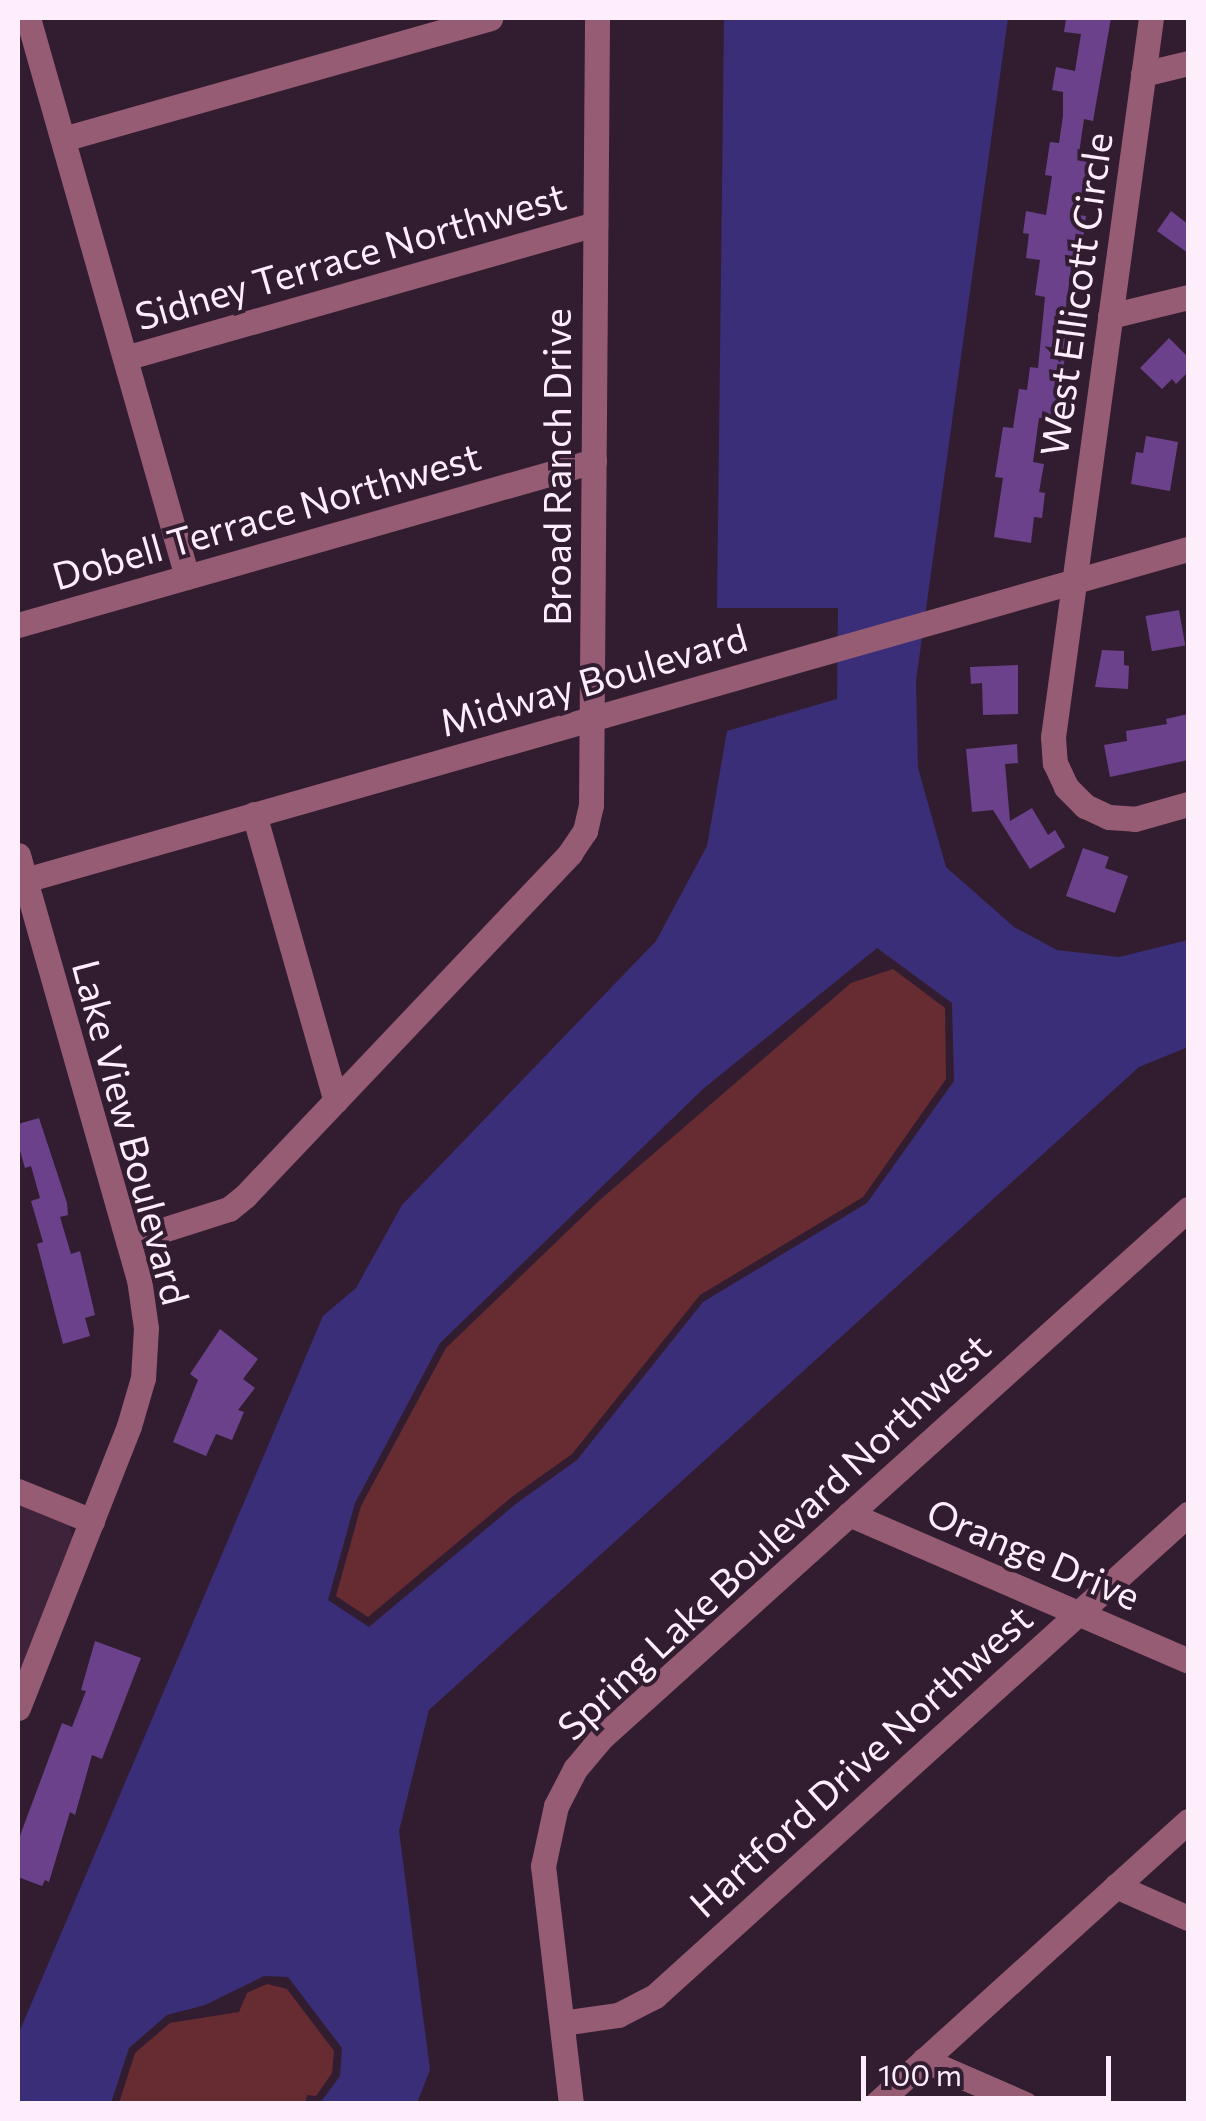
<!DOCTYPE html>
<style>
body{margin:0}
#map{position:relative;width:1206px;height:2121px;overflow:hidden;background:#321d30;font-family:Commissioner,sans-serif}
div>[style]{position:absolute}
[style*='--x']{left:calc(var(--x)*1px);top:calc(var(--y)*1px);width:calc(var(--w)*1px);rotate:calc(var(--a)*1deg)}
.built>*{inset:0;background:#3e233b}
.green>*{inset:0;background:#672c32}
.water>*{inset:0;background:#392e77}
.building>*{inset:0;background:#6a418a;transform-origin:0 0}
.minor>*{height:25px;margin:-12.5px;padding:0 12.5px;transform-origin:12.5px;border-radius:12.5px;background:#965c74}
span{translate:-50% -50%;white-space:nowrap;text-align:center;line-height:1.15;-webkit-text-stroke:8px #321d30;paint-order:stroke}
.street-label{font-size:38px;color:#feeefb}
.frame{position:absolute;inset:0;border:20px solid #feeefb;pointer-events:none}
.scale{position:absolute;left:861px;top:2056px;width:250px;height:45px;box-sizing:border-box;border:5px solid #feeefb;border-top:0;padding-left:12px;font-size:30px;line-height:35px;white-space:nowrap;color:#feeefb;-webkit-text-stroke:8px #321d30;paint-order:stroke}
</style>
<div id="map">
<div class="built">
<i style="clip-path:polygon(18px 1499px,69px 1525px,73px 1538px,18px 1677px)"></i>
</div>
<div class="green">
<i style="clip-path:polygon(893px 969px,945px 1008px,946px 1079px,863px 1197px,700px 1295px,572px 1454px,513px 1496px,368px 1617px,336px 1596px,361px 1506px,446px 1348px,601px 1199px,851px 983px)"></i>
<i style="clip-path:polygon(267px 1984px,287px 1989px,334px 2051px,332px 2073px,316px 2096px,307px 2095px,305px 2104px,119px 2103px,135px 2053px,170px 2023px,239px 2012px,247px 1993px)"></i>
</div>
<div class="water">
<i style="clip-path:polygon(evenodd,724px 18px,1008px 18px,916px 681px,918px 768px,946px 867px,1014px 927px,1057px 950px,1119px 957px,1188px 940px,1188px 1047px,1139px 1067px,429px 1710px,399px 1831px,430px 2070px,417px 2103px,320px 2103px,340px 2076px,342px 2048px,288px 1977px,264px 1976px,205px 2005px,167px 2015px,129px 2048px,111px 2103px,18px 2104px,18px 2035px,323px 1316px,356px 1288px,402px 1205px,656px 941px,707px 846px,727px 731px,837px 699px,838px 608px,717px 608px,724px 18px,877px 948px,952px 1003px,954px 1081px,867px 1203px,703px 1302px,577px 1460px,517px 1503px,369px 1627px,328px 1600px,355px 1503px,440px 1343px,703px 1089px,877px 948px)"></i>
</div>
<div class="building">
<i style="clip-path:polygon(1066px 18px,1111px 18px,1093px 121px,1084px 119px,1078px 160px,1093px 163px,1079px 215px,1086px 216px,1079px 270px,1071px 269px,1064px 321px,1073px 322px,1069px 357px,1065px 357px,1056px 420px,1039px 418px,1033px 462px,1044px 464px,1039px 492px,1045px 493px,1042px 518px,1034px 517px,1031px 543px,994px 537px,1003px 478px,995px 477px,1003px 427px,1013px 428px,1019px 389px,1027px 390px,1030px 367px,1038px 368px,1045px 297px,1035px 295px,1040px 260px,1026px 258px,1029px 234px,1023px 233px,1026px 211px,1046px 215px,1052px 176px,1045px 175px,1050px 142px,1059px 143px,1063px 116px,1063px 92px,1052px 90px,1056px 67px,1075px 71px,1081px 34px,1064px 32px)"></i>
<i style="clip-path:polygon(1171px 211px,1188px 224px,1188px 253px,1157px 231px)"></i>
<i style="clip-path:polygon(1169px 338px,1188px 357px,1188px 372px,1176px 384px,1172px 379px,1162px 389px,1140px 368px)"></i>
<i style="clip-path:polygon(1146px 436px,1178px 442px,1170px 491px,1131px 484px,1136px 452px,1143px 453px)"></i>
<i style="left:1179px;top:610px;width:36px;height:34px;rotate:80deg"></i>
<i style="clip-path:polygon(1102px 650px,1124px 651px,1124px 665px,1129px 666px,1128px 689px,1095px 687px)"></i>
<i style="clip-path:polygon(1018px 665px,1018px 714px,983px 715px,982px 683px,971px 684px,970px 667px)"></i>
<i style="clip-path:polygon(1188px 714px,1188px 760px,1110px 777px,1104px 745px,1127px 741px,1126px 731px,1167px 724px,1166px 719px)"></i>
<i style="clip-path:polygon(1017px 744px,1018px 763px,1005px 764px,1010px 821px,1032px 808px,1048px 835px,1055px 830px,1065px 847px,1030px 869px,993px 810px,972px 812px,966px 749px)"></i>
<i style="clip-path:polygon(1083px 848px,1109px 857px,1105px 868px,1128px 876px,1115px 913px,1066px 896px)"></i>
<i style="clip-path:polygon(39px 1118px,67px 1203px,68px 1215px,60px 1217px,71px 1254px,80px 1251px,95px 1315px,85px 1318px,90px 1336px,63px 1344px,37px 1244px,43px 1242px,31px 1201px,40px 1198px,31px 1166px,25px 1168px,18px 1144px,18px 1124px)"></i>
<i style="clip-path:polygon(220px 1329px,258px 1359px,243px 1379px,255px 1388px,238px 1410px,244px 1412px,232px 1440px,216px 1434px,206px 1456px,173px 1442px,198px 1380px,190px 1374px)"></i>
<i style="clip-path:polygon(95px 1641px,141px 1658px,102px 1759px,92px 1755px,75px 1815px,70px 1812px,49px 1882px,45px 1880px,42px 1886px,18px 1877px,18px 1841px,62px 1723px,72px 1727px,86px 1691px,81px 1690px)"></i>
</div>
<div class="minor">
<i style="--x:28;--y:18;--w:581;--a:74.12"></i>
<i style="--x:1151;--y:18;--w:726;--a:97.76"></i>
<i style="--x:1053;--y:737;--w:26;--a:86"></i>
<i style="--x:1055;--y:763;--w:26;--a:65"></i>
<i style="--x:1066;--y:787;--w:27;--a:45"></i>
<i style="--x:1085;--y:806;--w:26;--a:25"></i>
<i style="--x:1109;--y:817;--w:26;--a:4"></i>
<i style="--x:1135;--y:819;--w:55;--a:-15.8"></i>
<i style="--x:1143;--y:74;--w:46;--a:-13.7"></i>
<i style="--x:63;--y:139;--w:444;--a:-15.8"></i>
<i style="--x:1110;--y:316;--w:80;--a:-13.7"></i>
<i style="--x:125;--y:358;--w:489;--a:-15.9"></i>
<i style="--x:18;--y:625;--w:599;--a:-15.89"></i>
<i style="--x:254;--y:814;--w:298;--a:74.1"></i>
<i style="--x:18;--y:855;--w:441;--a:74.1"></i>
<i style="--x:139;--y:1279;--w:49;--a:81.9"></i>
<i style="--x:146;--y:1328;--w:50;--a:93.4"></i>
<i style="--x:143;--y:1378;--w:50;--a:106.3"></i>
<i style="--x:129;--y:1426;--w:303;--a:111.5"></i>
<i style="--x:18;--y:882;--w:1216;--a:-15.89"></i>
<i style="--x:128;--y:1241;--w:106;--a:-17.6"></i>
<i style="--x:229;--y:1209;--w:21;--a:-39"></i>
<i style="--x:245;--y:1196;--w:473;--a:-46.5"></i>
<i style="--x:570;--y:853;--w:27;--a:-56"></i>
<i style="--x:585;--y:831;--w:27;--a:-77"></i>
<i style="--x:591;--y:805;--w:787;--a:-89.56"></i>
<i style="--x:18;--y:1491;--w:80;--a:22.1"></i>
<i style="--x:849;--y:1514;--w:369;--a:23.4"></i>
<i style="--x:1116;--y:1886;--w:79;--a:24"></i>
<i style="--x:562;--y:2023;--w:57;--a:-8.1"></i>
<i style="--x:618;--y:2015;--w:42;--a:-27.2"></i>
<i style="--x:655;--y:1996;--w:719;--a:-42.12"></i>
<i style="--x:924;--y:2060;--w:110;--a:23.5"></i>
<i style="--x:571;--y:2104;--w:240;--a:-96.7"></i>
<i style="--x:543;--y:1866;--w:61;--a:-77.8"></i>
<i style="--x:556;--y:1806;--w:42;--a:-62.8"></i>
<i style="--x:575;--y:1769;--w:40;--a:-50"></i>
<i style="--x:601;--y:1738;--w:790;--a:-42.02"></i>
<i style="--x:876;--y:2104;--w:421;--a:-42.2"></i>
</div>
<div class="street-label">
<span style="left:350px;top:255px;rotate:-16deg">Sidney Terrace Northwest</span>
<span style="left:1075px;top:294px;rotate:-82deg">West Ellicott Circle</span>
<span style="left:556px;top:467px;rotate:-90deg">Broad Ranch Drive</span>
<span style="left:266px;top:515px;rotate:-16deg">Dobell Terrace Northwest</span>
<span style="left:593px;top:679px;rotate:-16deg">Midway Boulevard</span>
<span style="left:132px;top:1132px;rotate:75deg">Lake View Boulevard</span>
<span style="left:773px;top:1536px;rotate:-43deg">Spring Lake Boulevard Northwest</span>
<span style="left:1034px;top:1553px;rotate:23deg">Orange Drive</span>
<span style="left:860px;top:1760px;rotate:-42deg">Hartford Drive Northwest</span>
</div>
<div class="frame"></div>
<div class="scale">100 m</div>
</div>
